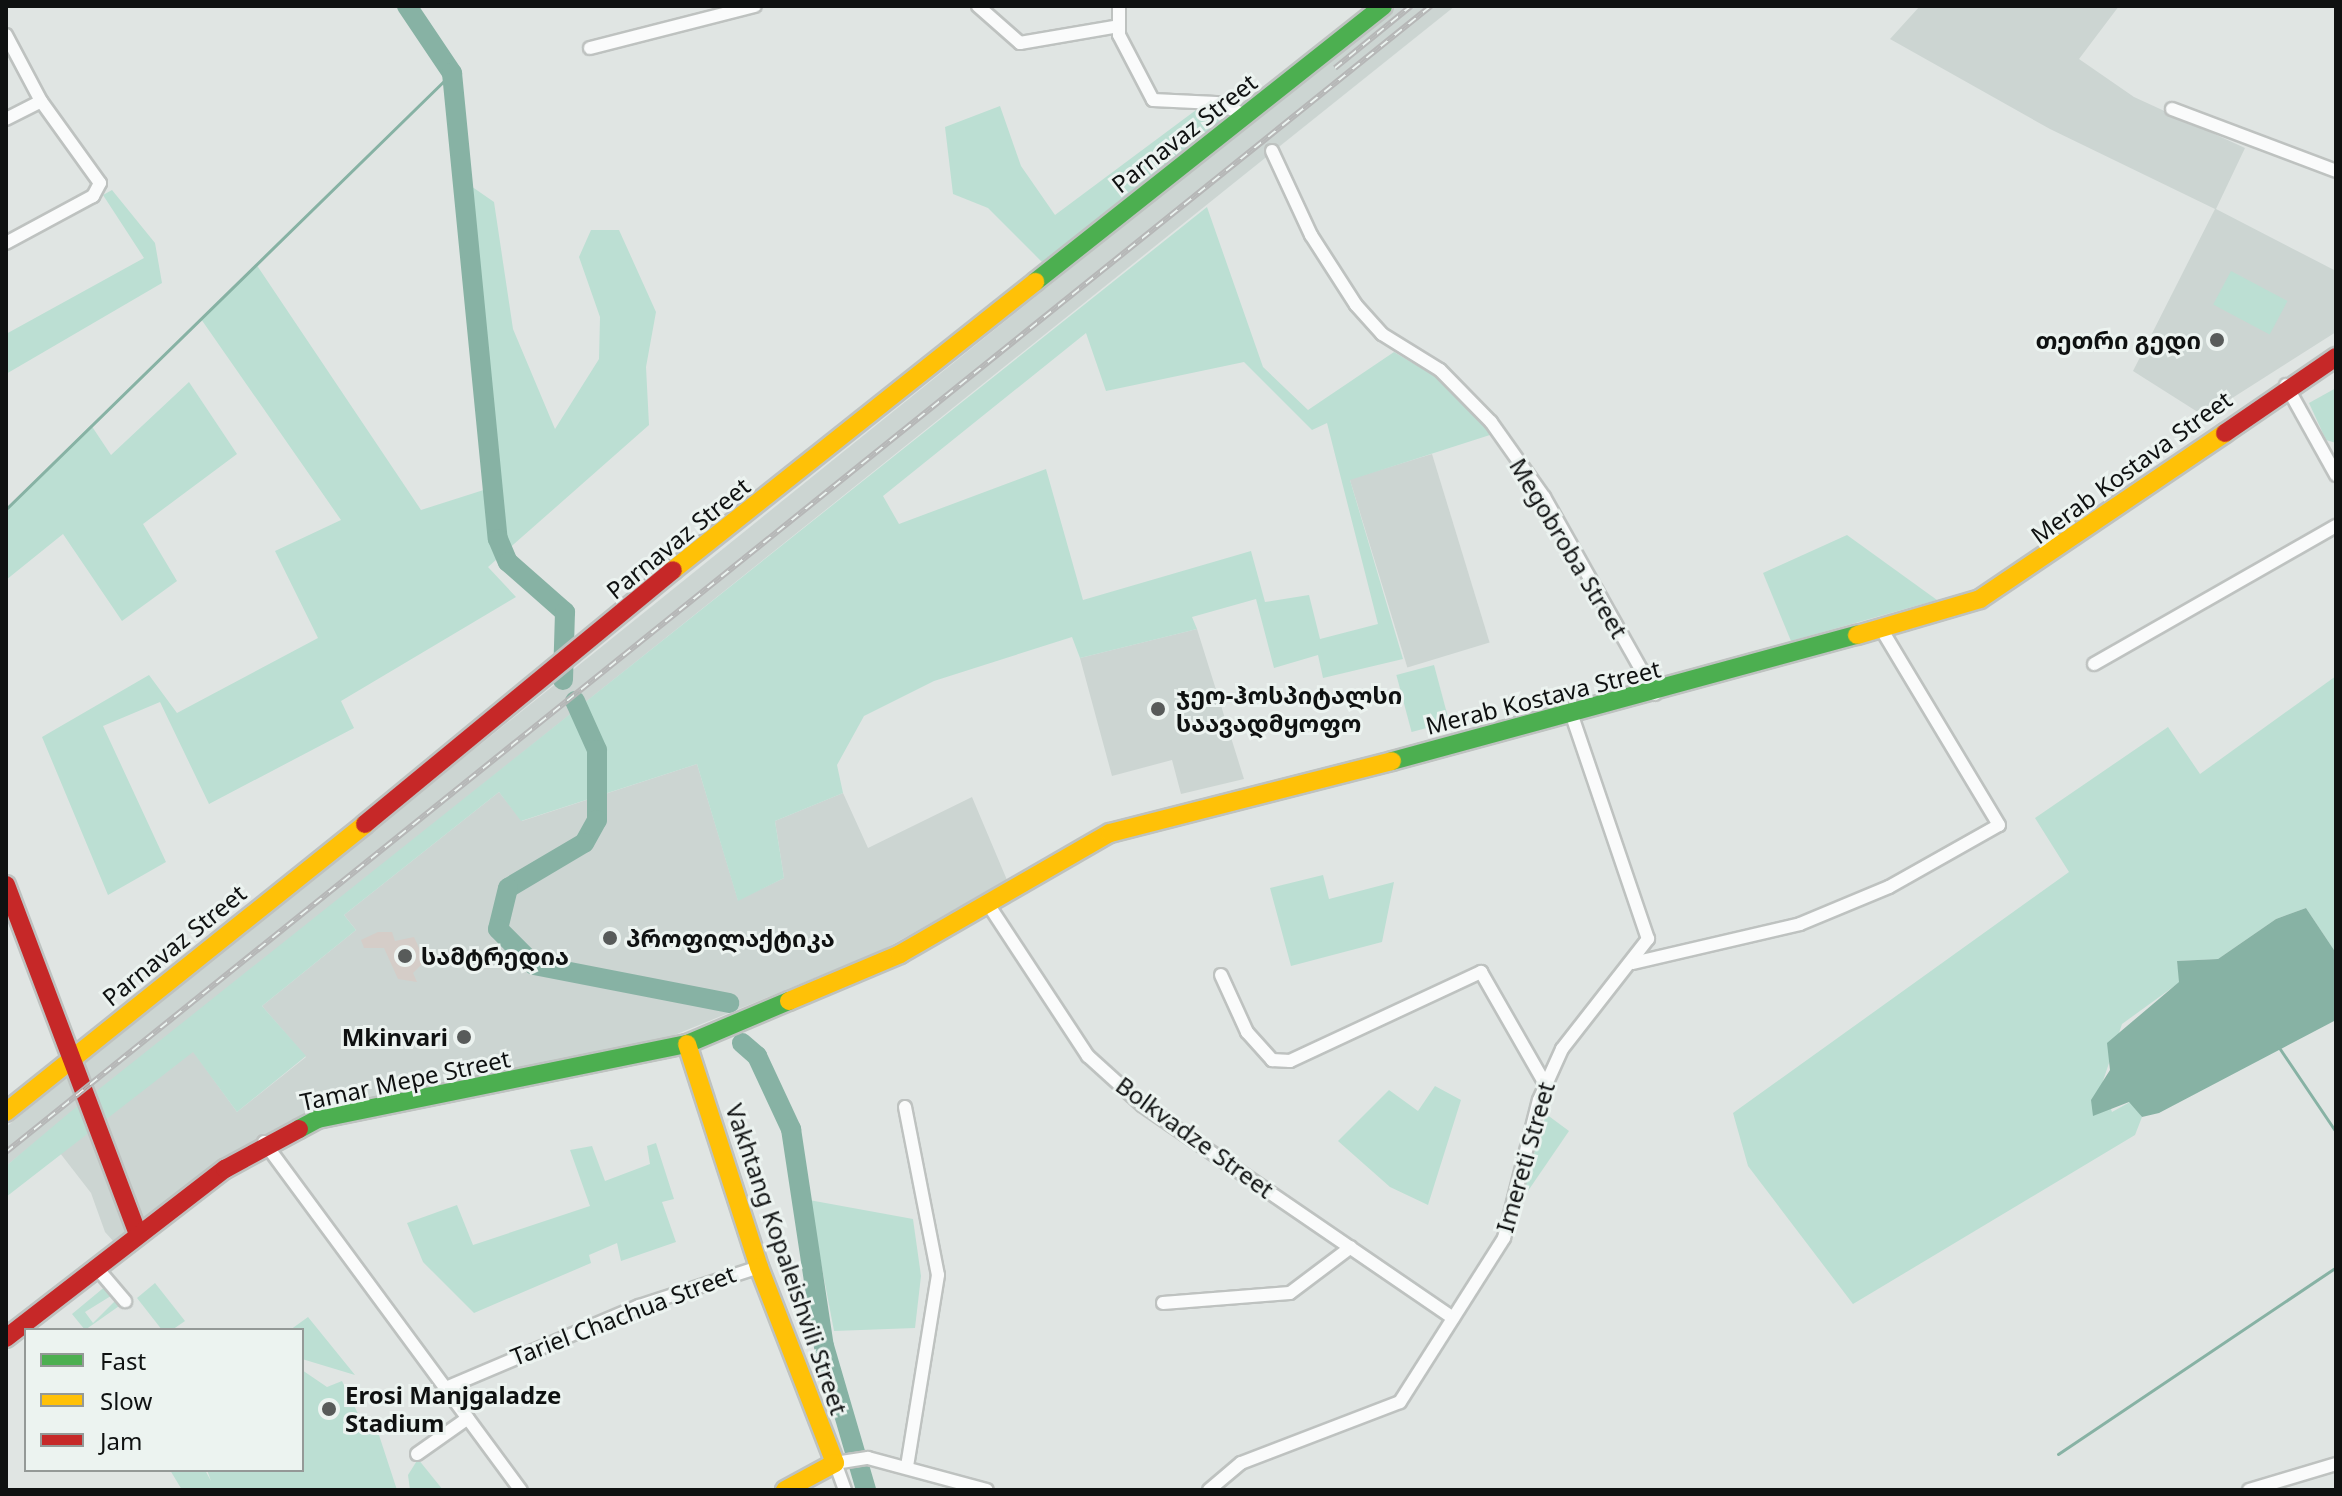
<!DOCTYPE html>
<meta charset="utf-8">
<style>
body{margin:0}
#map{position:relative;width:2342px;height:1496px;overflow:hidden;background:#e0e5e3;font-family:"Noto Sans","Noto Sans Georgian",sans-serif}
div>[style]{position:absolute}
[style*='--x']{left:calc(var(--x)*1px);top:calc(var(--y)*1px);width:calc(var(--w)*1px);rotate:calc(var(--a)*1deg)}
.built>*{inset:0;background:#ccd5d2;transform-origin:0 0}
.green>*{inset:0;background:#bcdfd3;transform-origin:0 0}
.water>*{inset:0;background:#87b2a4}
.stream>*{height:3px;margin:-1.5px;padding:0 1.5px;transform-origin:1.5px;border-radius:1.5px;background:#87b2a4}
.river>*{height:20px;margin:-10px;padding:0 10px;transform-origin:10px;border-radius:10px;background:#87b2a4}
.building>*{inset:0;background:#d5cdc8}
.roads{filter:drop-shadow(2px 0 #bec2c0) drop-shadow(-2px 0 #bec2c0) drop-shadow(0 2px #bec2c0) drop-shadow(0 -2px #bec2c0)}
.street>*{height:12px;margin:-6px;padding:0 6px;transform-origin:6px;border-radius:6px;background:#fafbfb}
.fast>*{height:18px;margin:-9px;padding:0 9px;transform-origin:9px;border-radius:9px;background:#4caf50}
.slow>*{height:18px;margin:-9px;padding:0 9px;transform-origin:9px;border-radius:9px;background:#ffc107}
.jam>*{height:18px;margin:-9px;padding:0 9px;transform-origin:9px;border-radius:9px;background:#c62828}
.rail>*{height:6px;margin-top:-3px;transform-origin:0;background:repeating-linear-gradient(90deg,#ecf3f0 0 9px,#b6b7b7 0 18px);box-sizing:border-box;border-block:2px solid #b6b7b7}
.dots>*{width:22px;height:22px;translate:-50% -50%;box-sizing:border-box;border:4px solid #ecf3f0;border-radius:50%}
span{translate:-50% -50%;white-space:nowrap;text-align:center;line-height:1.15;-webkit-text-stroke:6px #ecf3f0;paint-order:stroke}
.street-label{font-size:24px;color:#0f1111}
.poi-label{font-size:24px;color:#0f1111;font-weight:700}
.right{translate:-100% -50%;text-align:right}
.left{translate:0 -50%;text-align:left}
.frame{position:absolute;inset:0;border:8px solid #0f1111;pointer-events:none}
.legend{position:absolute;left:24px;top:1328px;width:280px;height:144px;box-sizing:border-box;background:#ecf3f0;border:2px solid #949997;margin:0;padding:10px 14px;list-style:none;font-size:24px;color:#0f1111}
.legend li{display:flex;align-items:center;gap:16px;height:40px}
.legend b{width:40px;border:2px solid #949997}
</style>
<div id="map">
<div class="built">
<i style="clip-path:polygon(1396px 6px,1455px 6px,6px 1166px,6px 1127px)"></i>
<i style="clip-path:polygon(1920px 6px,2119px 6px,2079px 59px,2134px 97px,2245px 148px,2216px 209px,2336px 271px,2336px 332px,2204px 416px,2133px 371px,2215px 209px,2050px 129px,1890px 39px)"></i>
<i style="left:1432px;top:454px;width:197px;height:86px;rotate:73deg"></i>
<i style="clip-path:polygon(1197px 629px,1244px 779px,1181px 794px,1172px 760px,1112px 776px,1080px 658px)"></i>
<i style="clip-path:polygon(697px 764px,738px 900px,784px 878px,775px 821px,843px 793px,868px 848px,972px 797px,1007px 880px,881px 951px,655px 1043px,331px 1108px,273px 1130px,114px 1242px,105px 1232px,91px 1193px,60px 1153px,193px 1051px,237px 1112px,306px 1057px,262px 1006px,356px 930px,344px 915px,499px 792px,522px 821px)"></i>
</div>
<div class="green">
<i style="clip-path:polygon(1000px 106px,1021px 166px,1055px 215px,1196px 110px,1221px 121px,1043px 263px,988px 208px,953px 194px,945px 127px)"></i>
<i style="clip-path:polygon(468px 184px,494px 202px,513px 329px,555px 429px,599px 359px,600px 317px,579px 257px,591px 230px,619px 230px,656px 312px,646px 367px,649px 425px,488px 567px,516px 597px,341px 701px,354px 728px,209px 804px,160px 702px,103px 726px,166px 862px,108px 895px,42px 737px,149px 675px,177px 713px,318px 638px,275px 551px,341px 520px,201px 319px,256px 264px,421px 510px,493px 487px)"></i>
<i style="clip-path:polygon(112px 190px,155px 243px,162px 283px,6px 374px,6px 334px,144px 258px,103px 195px)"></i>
<i style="clip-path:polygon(evenodd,1207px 207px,1263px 367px,1308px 410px,1394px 352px,1438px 378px,1493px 434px,1350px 480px,1403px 659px,1323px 678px,1318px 655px,1274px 668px,1256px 599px,1192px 617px,1197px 629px,1080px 658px,1072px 637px,934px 681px,864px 716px,837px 765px,843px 793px,775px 821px,784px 878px,738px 901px,697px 764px,521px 821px,499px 792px,344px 915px,356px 930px,262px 1006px,306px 1056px,237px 1112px,193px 1052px,6px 1197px,6px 1166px,69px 1113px,1207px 207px,1086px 333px,1106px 391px,1244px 362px,1312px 430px,1327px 423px,1378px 624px,1320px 639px,1309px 595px,1265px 602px,1251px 551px,1083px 600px,1046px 469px,899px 524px,883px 496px,1086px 333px)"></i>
<i style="left:2231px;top:271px;width:64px;height:38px;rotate:28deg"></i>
<i style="clip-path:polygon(189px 382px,237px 454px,143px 524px,177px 581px,122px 621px,63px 534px,6px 580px,6px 509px,91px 425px,111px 455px)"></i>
<i style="clip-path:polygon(2336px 388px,2336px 443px,2326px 440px,2309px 403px)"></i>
<i style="clip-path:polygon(1847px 535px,1937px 600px,1791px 641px,1763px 573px)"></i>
<i style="left:1434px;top:665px;width:59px;height:39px;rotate:75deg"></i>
<i style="clip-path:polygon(2336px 676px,2336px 953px,2306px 908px,2276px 919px,2218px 959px,2177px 961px,2180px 982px,2122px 1024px,2102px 1084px,2112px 1112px,2130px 1102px,2142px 1117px,2135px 1135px,1853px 1304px,1748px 1166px,1733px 1113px,2069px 872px,2035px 818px,2168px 727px,2200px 774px)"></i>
<i style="clip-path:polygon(1323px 875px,1329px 899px,1394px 882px,1382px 942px,1291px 966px,1270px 888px)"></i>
<i style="clip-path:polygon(1435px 1086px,1461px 1100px,1428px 1205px,1390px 1187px,1338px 1141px,1389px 1090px,1418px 1111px)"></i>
<i style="clip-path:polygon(1546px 1114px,1569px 1131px,1519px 1204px)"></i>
<i style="clip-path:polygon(656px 1143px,674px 1199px,662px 1202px,676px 1242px,621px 1261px,617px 1243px,589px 1255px,591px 1263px,474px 1313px,423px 1262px,407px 1223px,457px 1205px,473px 1245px,590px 1206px,570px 1150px,592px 1146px,605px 1181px,650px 1164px,647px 1146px)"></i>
<i style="clip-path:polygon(809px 1200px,913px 1219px,921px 1276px,915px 1328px,834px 1331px)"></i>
<i style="clip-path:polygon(155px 1283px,185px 1321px,172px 1330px,162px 1330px,137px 1298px)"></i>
<i style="clip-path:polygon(107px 1285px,114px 1294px,85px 1312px,93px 1323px,118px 1298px,122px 1304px,85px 1330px,72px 1314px)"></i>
<i style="clip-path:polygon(308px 1317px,355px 1375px,302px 1359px,302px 1330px,290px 1330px)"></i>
<i style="clip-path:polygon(302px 1370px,327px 1387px,342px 1381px,368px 1434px,378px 1432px,397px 1490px,182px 1490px,170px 1470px,205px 1470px,211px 1481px,207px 1470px,302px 1470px)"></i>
<i style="clip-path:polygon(418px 1459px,443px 1490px,410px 1490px,408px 1475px)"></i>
</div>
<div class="water">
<i style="clip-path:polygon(2306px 908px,2336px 953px,2336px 1020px,2159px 1113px,2142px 1117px,2129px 1102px,2093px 1116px,2091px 1100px,2110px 1070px,2107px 1043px,2179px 982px,2177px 961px,2218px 959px,2276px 919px)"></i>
</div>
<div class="stream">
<i style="--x:6;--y:509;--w:624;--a:-44.35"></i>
<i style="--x:2278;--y:1046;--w:104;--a:56"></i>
<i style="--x:2058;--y:1454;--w:335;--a:-33.9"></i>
</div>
<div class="river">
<i style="--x:407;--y:6;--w:81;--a:56.1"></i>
<i style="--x:452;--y:73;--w:468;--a:84.4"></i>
<i style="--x:498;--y:539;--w:25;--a:67"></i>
<i style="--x:508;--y:562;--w:76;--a:41.3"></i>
<i style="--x:565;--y:612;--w:68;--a:91.7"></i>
<i style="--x:575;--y:701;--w:54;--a:65.8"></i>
<i style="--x:597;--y:750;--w:70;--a:90"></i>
<i style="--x:597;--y:820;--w:26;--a:119"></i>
<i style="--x:584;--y:843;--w:88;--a:149.4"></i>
<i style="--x:508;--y:888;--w:42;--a:103.7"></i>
<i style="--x:498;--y:929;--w:51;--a:45"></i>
<i style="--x:534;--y:965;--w:199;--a:11"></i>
<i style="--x:742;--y:1043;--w:20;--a:41"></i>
<i style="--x:757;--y:1056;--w:81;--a:65"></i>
<i style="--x:791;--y:1129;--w:219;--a:81.4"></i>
<i style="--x:824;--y:1346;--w:150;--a:73.7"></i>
</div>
<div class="building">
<i style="clip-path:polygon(378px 932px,392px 932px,395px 941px,414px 937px,425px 961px,413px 973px,417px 982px,398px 979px,384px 948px,364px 948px,361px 940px)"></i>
</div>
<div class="roads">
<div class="street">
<i style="--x:978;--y:6;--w:56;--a:41.4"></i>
<i style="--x:1020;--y:43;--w:100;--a:-9.7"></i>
<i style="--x:1119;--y:6;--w:29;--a:90"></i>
<i style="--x:1119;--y:35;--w:73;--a:62.4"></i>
<i style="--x:1153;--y:100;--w:63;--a:2.7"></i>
<i style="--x:1216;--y:103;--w:31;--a:22"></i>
<i style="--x:6;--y:35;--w:75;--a:62.1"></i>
<i style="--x:41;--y:101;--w:101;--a:54.3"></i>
<i style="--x:100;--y:183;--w:15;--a:118"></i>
<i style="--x:93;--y:196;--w:99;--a:151.6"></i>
<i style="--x:590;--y:48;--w:170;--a:-14.3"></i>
<i style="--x:2172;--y:109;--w:175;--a:20.7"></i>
<i style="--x:6;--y:119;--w:39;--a:-27"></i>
<i style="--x:1272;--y:151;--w:93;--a:65.1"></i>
<i style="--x:1311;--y:235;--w:83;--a:57.3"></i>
<i style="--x:1356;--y:305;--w:39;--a:48"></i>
<i style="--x:1382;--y:334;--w:68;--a:31.8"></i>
<i style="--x:1440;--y:370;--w:73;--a:45.6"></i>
<i style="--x:1491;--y:422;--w:92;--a:54.8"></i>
<i style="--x:1544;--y:497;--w:226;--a:60.6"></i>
<i style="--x:2286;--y:385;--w:103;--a:60.9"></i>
<i style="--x:2094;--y:664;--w:279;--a:-29.7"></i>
<i style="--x:988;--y:904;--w:182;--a:56.7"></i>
<i style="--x:1088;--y:1056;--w:73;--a:42.2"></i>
<i style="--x:1142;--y:1105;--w:377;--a:34.4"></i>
<i style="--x:1633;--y:963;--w:171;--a:-13.1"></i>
<i style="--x:1800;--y:924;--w:96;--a:-22.6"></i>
<i style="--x:1889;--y:887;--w:126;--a:-29.4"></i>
<i style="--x:1999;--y:825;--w:229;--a:-121"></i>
<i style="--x:1221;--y:975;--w:63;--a:65.5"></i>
<i style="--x:1247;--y:1032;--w:38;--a:48"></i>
<i style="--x:1272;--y:1060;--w:18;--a:3"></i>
<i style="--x:1290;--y:1061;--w:211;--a:-25"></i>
<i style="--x:1481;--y:972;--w:127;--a:60.2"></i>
<i style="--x:905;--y:1107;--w:171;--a:78.9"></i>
<i style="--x:938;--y:1275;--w:194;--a:99.2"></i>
<i style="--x:264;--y:1142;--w:433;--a:53.6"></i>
<i style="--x:96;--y:1267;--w:45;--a:49.5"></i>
<i style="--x:1163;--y:1303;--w:127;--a:-4.5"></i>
<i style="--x:1290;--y:1293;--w:76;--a:-37"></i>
<i style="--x:446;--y:1388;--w:210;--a:-23"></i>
<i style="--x:639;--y:1306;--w:126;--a:-18"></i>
<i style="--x:417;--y:1454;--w:62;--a:-35.2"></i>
<i style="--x:845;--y:1490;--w:29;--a:-110"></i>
<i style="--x:835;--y:1463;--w:33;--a:-9"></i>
<i style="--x:868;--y:1458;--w:123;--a:15.1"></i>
<i style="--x:1209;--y:1490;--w:42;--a:-40.2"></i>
<i style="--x:1241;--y:1463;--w:170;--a:-21"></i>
<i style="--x:1400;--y:1402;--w:194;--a:-57.6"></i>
<i style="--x:1504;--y:1238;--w:142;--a:-75.8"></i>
<i style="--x:1539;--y:1100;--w:56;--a:-65.7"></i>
<i style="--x:1562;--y:1049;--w:140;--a:-52"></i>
<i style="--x:1648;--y:939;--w:236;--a:-108.8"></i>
<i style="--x:2249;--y:1490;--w:91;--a:-16.6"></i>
</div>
<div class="fast">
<i style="--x:1035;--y:282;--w:444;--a:-38.4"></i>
<i style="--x:1392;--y:761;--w:482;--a:-15.2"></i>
<i style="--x:299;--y:1129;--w:21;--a:-28"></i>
<i style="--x:318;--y:1119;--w:377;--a:-11.5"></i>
<i style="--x:687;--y:1044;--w:111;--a:-22.9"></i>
</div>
<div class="slow">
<i style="--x:673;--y:570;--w:463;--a:-38.5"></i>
<i style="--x:1857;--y:635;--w:128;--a:-16.3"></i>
<i style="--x:1980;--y:599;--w:296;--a:-34.1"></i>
<i style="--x:789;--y:1001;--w:121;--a:-22.9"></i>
<i style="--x:900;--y:954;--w:242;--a:-30"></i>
<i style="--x:1110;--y:833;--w:291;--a:-14.3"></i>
<i style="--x:687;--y:1044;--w:234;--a:72.1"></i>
<i style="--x:759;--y:1267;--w:210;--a:68.8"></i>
<i style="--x:835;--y:1463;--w:57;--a:151.6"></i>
<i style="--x:6;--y:1112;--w:460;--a:-38.7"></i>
</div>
<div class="jam">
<i style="--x:2225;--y:433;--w:135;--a:-34.4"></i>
<i style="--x:365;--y:824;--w:399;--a:-39.5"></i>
<i style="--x:6;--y:885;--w:374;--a:69.3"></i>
<i style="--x:6;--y:1338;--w:277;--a:-37.7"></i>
<i style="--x:225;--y:1169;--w:84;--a:-28.4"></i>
</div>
</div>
<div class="rail">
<i style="--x:1335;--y:68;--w:98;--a:-39.2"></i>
<i style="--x:6;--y:1152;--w:1829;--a:-38.81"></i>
</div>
<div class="dots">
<i style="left:2217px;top:340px;background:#585b5a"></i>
<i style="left:1158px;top:709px;background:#585b5a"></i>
<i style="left:610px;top:938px;background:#585b5a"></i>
<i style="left:405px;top:956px;background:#585b5a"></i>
<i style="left:464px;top:1037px;background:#585b5a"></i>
<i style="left:329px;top:1409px;background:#585b5a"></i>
</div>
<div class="street-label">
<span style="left:1184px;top:133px;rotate:-38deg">Parnavaz Street</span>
<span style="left:2131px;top:467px;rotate:-36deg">Merab Kostava Street</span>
<span style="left:678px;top:538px;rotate:-39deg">Parnavaz Street</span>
<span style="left:1569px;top:548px;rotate:59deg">Megobroba Street</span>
<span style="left:1543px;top:697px;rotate:-14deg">Merab Kostava Street</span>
<span style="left:174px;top:945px;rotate:-39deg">Parnavaz Street</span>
<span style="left:405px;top:1080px;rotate:-12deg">Tamar Mepe Street</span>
<span style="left:1195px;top:1137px;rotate:36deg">Bolkvadze Street</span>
<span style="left:1525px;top:1157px;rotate:-74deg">Imereti Street</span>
<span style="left:787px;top:1259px;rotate:71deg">Vakhtang Kopaleishvili Street</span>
<span style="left:623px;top:1315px;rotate:-21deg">Tariel Chachua Street</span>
</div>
<div class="poi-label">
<span class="right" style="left:2201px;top:340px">თეთრი გედი</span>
<span class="left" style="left:1176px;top:709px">ჯეო-ჰოსპიტალსი<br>საავადმყოფო</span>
<span class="left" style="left:626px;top:938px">პროფილაქტიკა</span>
<span class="left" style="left:421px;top:956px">სამტრედია</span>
<span class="right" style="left:448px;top:1037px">Mkinvari</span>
<span class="left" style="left:345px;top:1409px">Erosi Manjgaladze<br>Stadium</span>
</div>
<div class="frame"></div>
<ul class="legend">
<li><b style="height:10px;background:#4caf50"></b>Fast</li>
<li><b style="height:10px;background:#ffc107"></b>Slow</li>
<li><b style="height:10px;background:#c62828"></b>Jam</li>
</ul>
</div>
